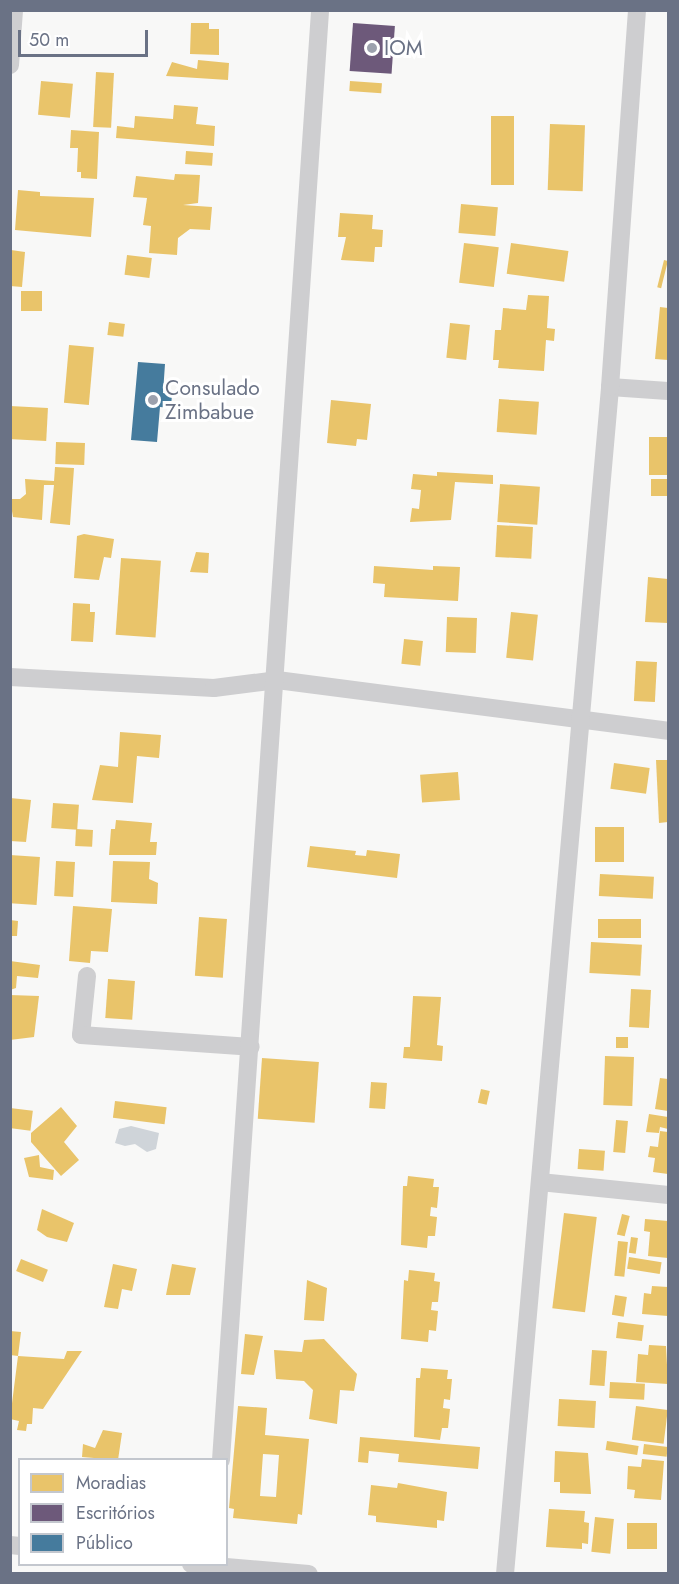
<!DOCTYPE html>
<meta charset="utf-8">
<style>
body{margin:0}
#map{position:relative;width:679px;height:1584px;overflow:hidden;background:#f8f8f7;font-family:Jost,sans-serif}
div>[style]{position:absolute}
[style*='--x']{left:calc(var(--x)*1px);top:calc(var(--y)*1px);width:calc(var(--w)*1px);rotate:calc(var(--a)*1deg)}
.water>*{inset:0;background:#cfd4d9}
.homes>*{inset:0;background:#e9c46a;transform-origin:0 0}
.offices>*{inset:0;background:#6d597a;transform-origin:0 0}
.public>*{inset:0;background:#457b9d}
.minor>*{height:18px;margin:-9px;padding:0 9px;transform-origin:9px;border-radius:9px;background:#ceced0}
.dots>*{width:16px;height:16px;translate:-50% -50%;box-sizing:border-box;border:3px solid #fff;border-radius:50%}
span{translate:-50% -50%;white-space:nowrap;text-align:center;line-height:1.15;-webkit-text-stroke:6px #fff;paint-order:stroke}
.poi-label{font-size:21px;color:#6a7285}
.left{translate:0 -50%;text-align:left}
.frame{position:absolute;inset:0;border:12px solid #6a7285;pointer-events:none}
.legend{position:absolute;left:18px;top:1458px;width:210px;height:108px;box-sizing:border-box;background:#fff;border:2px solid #c3c7ce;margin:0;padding:8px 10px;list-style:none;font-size:18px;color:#6a7285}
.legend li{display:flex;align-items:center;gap:12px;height:30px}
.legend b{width:30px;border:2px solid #c3c7ce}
.scale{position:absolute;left:18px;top:30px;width:130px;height:27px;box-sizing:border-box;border:3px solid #6a7285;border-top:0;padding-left:8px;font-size:18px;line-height:21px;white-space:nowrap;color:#6a7285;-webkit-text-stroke:4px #fff;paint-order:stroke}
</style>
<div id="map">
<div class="water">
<i style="clip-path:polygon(131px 1126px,159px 1133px,156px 1149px,147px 1152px,135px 1144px,125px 1146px,115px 1143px,119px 1129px)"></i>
</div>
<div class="homes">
<i style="clip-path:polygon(191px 23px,209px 23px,209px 29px,219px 29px,219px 55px,190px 54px)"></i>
<i style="clip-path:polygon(198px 60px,229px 63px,228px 80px,166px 76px,172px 62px,197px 69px)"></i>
<i style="left:96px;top:72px;width:18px;height:55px;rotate:3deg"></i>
<i style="left:41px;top:81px;width:32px;height:34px;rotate:5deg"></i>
<i style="left:350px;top:81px;width:32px;height:10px;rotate:4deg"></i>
<i style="clip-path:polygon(174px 105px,198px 107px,196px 124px,215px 126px,214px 146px,116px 138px,117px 126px,134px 128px,135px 116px,173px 119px)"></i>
<i style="left:491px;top:116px;width:23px;height:69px"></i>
<i style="left:550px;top:124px;width:35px;height:66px;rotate:2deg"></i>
<i style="clip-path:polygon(71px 130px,99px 132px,97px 179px,81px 178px,81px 172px,77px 172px,78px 148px,70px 148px)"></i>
<i style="left:186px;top:151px;width:27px;height:13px;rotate:4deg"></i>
<i style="clip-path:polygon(175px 174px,200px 175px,198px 203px,183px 205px,212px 207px,210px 230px,190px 229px,178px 238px,177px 255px,149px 253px,151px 226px,143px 225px,147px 198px,133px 197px,136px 176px,174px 180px)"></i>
<i style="clip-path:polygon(18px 190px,40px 192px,40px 196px,94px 198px,91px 237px,15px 230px)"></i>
<i style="left:461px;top:204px;width:37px;height:29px;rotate:5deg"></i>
<i style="clip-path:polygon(340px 213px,373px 215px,372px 229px,383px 230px,382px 247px,375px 247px,374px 262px,341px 260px,346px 237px,338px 237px)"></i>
<i style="left:464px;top:243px;width:35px;height:40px;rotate:7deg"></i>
<i style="left:511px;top:243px;width:58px;height:31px;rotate:8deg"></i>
<i style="clip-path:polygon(11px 250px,25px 252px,22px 287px,10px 286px)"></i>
<i style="left:127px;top:255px;width:25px;height:20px;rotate:7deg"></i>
<i style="left:664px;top:260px;width:4px;height:28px;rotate:14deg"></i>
<i style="left:21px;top:291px;width:21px;height:20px"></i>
<i style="clip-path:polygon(528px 295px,549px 296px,547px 328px,555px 329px,554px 341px,546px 340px,544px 371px,498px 368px,499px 360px,493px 360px,495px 330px,501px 330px,503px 308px,526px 310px)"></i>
<i style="clip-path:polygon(660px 307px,668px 308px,668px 360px,655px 359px)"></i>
<i style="left:109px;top:322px;width:16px;height:13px;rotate:7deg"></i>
<i style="left:450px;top:323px;width:20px;height:35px;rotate:6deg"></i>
<i style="left:69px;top:345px;width:25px;height:58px;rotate:5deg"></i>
<i style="left:499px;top:399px;width:40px;height:33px;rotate:4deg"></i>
<i style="clip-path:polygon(331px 400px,371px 404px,367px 440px,357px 439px,356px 446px,327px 443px)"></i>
<i style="left:10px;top:406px;width:38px;height:33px;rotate:3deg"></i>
<i style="left:649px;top:437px;width:19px;height:38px"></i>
<i style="left:56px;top:442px;width:29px;height:22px;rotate:2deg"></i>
<i style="clip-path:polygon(55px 467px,74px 468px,70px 525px,50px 523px,54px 485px,44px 485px,42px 520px,13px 517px,10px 499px,20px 499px,26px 494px,25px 479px,54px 481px)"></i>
<i style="clip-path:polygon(437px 472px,493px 475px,493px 484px,455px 482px,451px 520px,410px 522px,412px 508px,419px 509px,421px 490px,411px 489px,413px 474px,437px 476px)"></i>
<i style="left:651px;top:479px;width:17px;height:17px"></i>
<i style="left:500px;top:484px;width:40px;height:38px;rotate:4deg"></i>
<i style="left:497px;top:525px;width:36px;height:32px;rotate:3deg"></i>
<i style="clip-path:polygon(84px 534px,114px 539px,111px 558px,104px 557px,99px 580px,74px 578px,77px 536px)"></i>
<i style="clip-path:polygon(196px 552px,209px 553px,208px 573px,190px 572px)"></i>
<i style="left:121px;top:558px;width:40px;height:77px;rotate:4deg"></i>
<i style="clip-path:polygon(374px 566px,433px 570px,433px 566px,460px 567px,458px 601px,384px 597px,385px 584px,373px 583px)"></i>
<i style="clip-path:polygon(648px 577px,668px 579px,668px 623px,645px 622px)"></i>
<i style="clip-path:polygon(73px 603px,90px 604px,90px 612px,95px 612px,93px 642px,71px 641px)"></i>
<i style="left:511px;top:612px;width:27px;height:46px;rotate:6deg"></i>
<i style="left:447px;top:617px;width:30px;height:35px;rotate:2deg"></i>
<i style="left:404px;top:639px;width:19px;height:25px;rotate:6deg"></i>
<i style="left:636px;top:661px;width:21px;height:40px;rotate:3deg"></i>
<i style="clip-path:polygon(120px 732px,161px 735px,159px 758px,137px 756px,133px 803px,92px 800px,100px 765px,118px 767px)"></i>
<i style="clip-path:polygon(656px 760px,668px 760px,668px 822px,659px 823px)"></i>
<i style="left:614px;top:763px;width:36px;height:26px;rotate:8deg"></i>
<i style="left:458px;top:772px;width:28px;height:38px;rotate:86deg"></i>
<i style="clip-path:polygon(10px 798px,31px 800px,26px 842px,10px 841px)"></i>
<i style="left:53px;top:803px;width:26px;height:25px;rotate:4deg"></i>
<i style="clip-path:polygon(116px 820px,152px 823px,150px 842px,157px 842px,156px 855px,109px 855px,111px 829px,115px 829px)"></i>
<i style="left:595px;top:827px;width:29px;height:35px"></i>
<i style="left:76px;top:829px;width:17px;height:17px;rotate:3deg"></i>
<i style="clip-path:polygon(310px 846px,356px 851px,355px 855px,366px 856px,367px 850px,400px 854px,397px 878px,307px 867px)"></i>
<i style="left:10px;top:855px;width:30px;height:48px;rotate:4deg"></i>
<i style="left:56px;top:861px;width:19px;height:35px;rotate:3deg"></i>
<i style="clip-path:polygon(113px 861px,150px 862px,149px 879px,158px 883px,157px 904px,111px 902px)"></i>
<i style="left:600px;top:874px;width:54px;height:22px;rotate:3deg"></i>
<i style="clip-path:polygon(73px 906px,112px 909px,108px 952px,91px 951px,90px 963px,69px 961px)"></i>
<i style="left:199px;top:917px;width:28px;height:59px;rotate:4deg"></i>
<i style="left:598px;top:919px;width:43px;height:19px"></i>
<i style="clip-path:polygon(10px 920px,18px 921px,17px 936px,10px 936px)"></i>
<i style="left:591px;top:942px;width:51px;height:31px;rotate:3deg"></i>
<i style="clip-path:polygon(10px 961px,40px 965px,38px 978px,17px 976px,16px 988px,10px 990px)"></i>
<i style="left:108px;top:979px;width:27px;height:39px;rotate:4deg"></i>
<i style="left:631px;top:989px;width:20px;height:38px;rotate:3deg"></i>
<i style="clip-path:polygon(10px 995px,39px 996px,34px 1037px,10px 1040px)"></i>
<i style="clip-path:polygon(413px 996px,441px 997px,437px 1045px,443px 1046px,442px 1061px,403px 1058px,404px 1047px,410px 1047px)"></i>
<i style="left:616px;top:1037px;width:12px;height:11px"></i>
<i style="left:605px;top:1056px;width:29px;height:49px;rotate:2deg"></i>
<i style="left:262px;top:1058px;width:57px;height:61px;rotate:4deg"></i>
<i style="clip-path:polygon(660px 1078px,668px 1079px,668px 1111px,655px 1109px)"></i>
<i style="left:371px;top:1082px;width:16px;height:26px;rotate:4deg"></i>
<i style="left:481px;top:1089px;width:9px;height:14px;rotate:13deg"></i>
<i style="left:115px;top:1101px;width:52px;height:17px;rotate:7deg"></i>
<i style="clip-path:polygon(61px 1107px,77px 1126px,64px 1142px,79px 1160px,61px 1176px,31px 1142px,31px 1133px)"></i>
<i style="left:10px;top:1108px;width:23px;height:20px;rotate:7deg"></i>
<i style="clip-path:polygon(649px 1114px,668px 1117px,668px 1129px,660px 1127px,659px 1133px,646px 1132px)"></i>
<i style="left:616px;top:1120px;width:12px;height:32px;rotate:5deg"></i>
<i style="clip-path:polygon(660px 1131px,668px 1132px,668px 1174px,653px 1172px,655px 1158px,648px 1157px,650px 1146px,658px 1147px)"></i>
<i style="left:579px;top:1149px;width:26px;height:20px;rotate:4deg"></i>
<i style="clip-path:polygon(39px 1155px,40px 1167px,54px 1170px,53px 1180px,29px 1177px,24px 1158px)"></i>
<i style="clip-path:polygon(408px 1176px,434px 1179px,433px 1187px,439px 1187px,437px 1208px,431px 1207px,430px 1216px,437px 1217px,435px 1236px,428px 1236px,427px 1248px,401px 1245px,403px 1186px,407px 1186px)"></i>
<i style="clip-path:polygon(42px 1209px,74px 1223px,67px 1242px,47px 1237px,37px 1230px)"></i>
<i style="left:564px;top:1213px;width:33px;height:96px;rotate:7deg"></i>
<i style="left:622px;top:1214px;width:8px;height:21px;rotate:14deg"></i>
<i style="clip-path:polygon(645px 1219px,668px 1221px,668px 1258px,648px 1256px,650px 1232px,644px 1231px)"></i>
<i style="left:631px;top:1237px;width:7px;height:16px;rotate:8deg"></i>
<i style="left:618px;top:1241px;width:10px;height:35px;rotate:6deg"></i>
<i style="left:629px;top:1257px;width:33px;height:12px;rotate:9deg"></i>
<i style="left:21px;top:1259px;width:29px;height:13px;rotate:22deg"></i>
<i style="clip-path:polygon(113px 1264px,137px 1269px,132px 1291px,122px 1289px,118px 1309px,104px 1307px)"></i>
<i style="clip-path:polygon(172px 1264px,196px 1268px,190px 1295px,166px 1295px)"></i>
<i style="clip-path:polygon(409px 1270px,435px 1273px,434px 1281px,440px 1282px,438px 1302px,432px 1302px,431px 1310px,438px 1311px,436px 1331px,429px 1330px,428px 1342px,401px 1339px,404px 1280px,408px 1281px)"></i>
<i style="clip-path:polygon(307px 1280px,327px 1288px,324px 1321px,304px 1320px)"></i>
<i style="clip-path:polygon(652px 1286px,668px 1287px,668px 1316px,642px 1314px,644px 1293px,651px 1294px)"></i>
<i style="left:615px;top:1295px;width:12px;height:20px;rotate:9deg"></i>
<i style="left:618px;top:1322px;width:26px;height:16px;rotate:7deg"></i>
<i style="clip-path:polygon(10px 1331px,21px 1332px,18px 1356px,10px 1355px)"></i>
<i style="clip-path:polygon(245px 1334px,263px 1336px,254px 1375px,241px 1374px)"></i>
<i style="clip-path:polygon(324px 1339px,357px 1374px,354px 1391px,340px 1390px,337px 1424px,309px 1419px,313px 1390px,304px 1381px,276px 1379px,274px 1350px,302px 1352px,304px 1340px)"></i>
<i style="clip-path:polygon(649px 1345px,666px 1346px,668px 1384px,636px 1382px,638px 1354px,648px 1355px)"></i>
<i style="left:592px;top:1350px;width:15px;height:35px;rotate:4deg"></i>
<i style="clip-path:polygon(67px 1351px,82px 1351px,43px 1409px,33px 1408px,32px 1424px,27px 1424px,26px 1431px,17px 1430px,19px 1421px,10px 1419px,18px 1356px,64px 1359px)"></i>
<i style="clip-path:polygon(421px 1368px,448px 1370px,447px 1379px,452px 1379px,450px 1400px,444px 1399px,443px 1408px,450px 1409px,448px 1428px,442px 1428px,440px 1440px,414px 1437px,416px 1378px,420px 1378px)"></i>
<i style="left:610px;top:1382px;width:35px;height:16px;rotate:3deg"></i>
<i style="left:559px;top:1399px;width:37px;height:27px;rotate:3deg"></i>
<i style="clip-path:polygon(evenodd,238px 1406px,267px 1408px,265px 1435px,309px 1439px,302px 1515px,298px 1514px,297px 1524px,233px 1518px,234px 1509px,229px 1508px,238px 1406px,263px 1454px,279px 1455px,276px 1497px,260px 1496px,263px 1454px)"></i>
<i style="left:636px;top:1406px;width:32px;height:34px;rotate:7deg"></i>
<i style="clip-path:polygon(103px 1430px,122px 1433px,118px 1460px,82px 1457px,83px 1444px,95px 1448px)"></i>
<i style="clip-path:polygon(360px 1437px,480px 1447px,478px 1469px,398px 1462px,399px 1454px,369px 1451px,368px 1463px,358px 1462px)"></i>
<i style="left:607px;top:1441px;width:32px;height:9px;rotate:9deg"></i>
<i style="left:644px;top:1444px;width:24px;height:10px;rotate:7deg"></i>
<i style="clip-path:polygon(555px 1451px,588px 1453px,591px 1494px,560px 1493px,560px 1482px,554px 1482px)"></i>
<i style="clip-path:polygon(642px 1459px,664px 1461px,661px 1500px,634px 1498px,635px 1490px,627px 1489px,628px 1466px,641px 1467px)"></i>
<i style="clip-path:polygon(398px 1483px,447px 1492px,444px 1521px,437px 1520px,437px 1528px,376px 1522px,376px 1516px,368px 1515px,371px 1485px,397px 1488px)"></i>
<i style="clip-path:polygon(549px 1509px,585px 1511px,584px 1522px,589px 1523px,588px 1544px,582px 1543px,582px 1549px,546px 1547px)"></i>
<i style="left:595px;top:1517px;width:19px;height:35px;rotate:6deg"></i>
<i style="left:627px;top:1523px;width:30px;height:26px"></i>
</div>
<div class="offices">
<i style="left:353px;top:23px;width:42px;height:48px;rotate:4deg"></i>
</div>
<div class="public">
<i style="clip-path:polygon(138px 362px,165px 364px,163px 393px,172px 394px,171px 408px,160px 407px,157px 442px,131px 440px)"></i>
</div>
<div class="minor">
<i style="--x:10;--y:65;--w:55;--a:-85.8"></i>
<i style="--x:610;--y:387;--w:58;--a:3.9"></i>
<i style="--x:10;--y:677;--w:204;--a:3.1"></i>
<i style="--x:214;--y:688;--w:64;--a:-7.2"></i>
<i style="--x:277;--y:680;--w:394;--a:7.4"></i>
<i style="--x:87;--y:976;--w:59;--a:95.8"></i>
<i style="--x:81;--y:1035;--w:170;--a:4"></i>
<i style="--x:540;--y:1182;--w:129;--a:5.8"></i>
<i style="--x:221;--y:1460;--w:1453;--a:-86.09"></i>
<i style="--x:10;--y:1545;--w:10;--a:6"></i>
<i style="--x:191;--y:1564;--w:118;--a:4.8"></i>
<i style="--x:505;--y:1574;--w:1192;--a:-84.94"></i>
<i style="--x:610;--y:387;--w:378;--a:-85.9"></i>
</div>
<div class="dots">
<i style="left:372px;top:48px;background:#9ca1ad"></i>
<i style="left:153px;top:400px;background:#9ca1ad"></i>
</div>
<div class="poi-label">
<span class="left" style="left:384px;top:48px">IOM</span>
<span class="left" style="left:165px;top:400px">Consulado<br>Zimbabue</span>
</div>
<div class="frame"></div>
<ul class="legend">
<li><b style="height:16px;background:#e9c46a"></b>Moradias</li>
<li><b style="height:16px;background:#6d597a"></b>Escritórios</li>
<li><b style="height:16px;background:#457b9d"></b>Público</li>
</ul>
<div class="scale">50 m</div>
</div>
